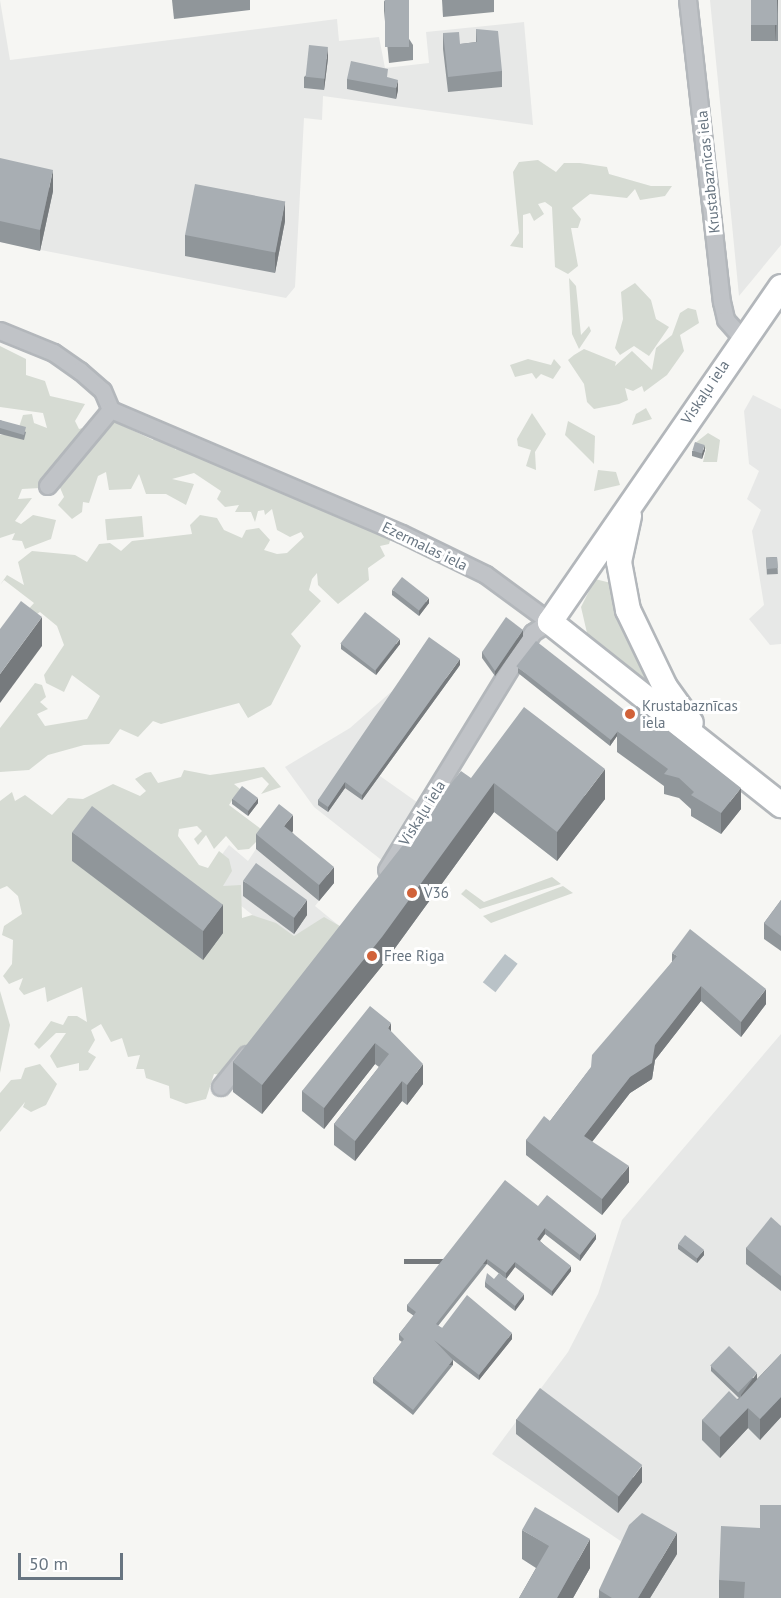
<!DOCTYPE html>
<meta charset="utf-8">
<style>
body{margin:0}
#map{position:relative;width:781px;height:1598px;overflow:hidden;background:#f6f6f3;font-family:"PT Sans",sans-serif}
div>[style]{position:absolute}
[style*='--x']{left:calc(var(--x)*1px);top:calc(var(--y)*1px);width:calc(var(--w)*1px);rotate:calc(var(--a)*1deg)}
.built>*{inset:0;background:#e7e8e7}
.green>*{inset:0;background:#d6dbd3;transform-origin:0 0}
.water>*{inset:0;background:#b9c2c7;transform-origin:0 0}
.roads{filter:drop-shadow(2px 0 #b3b7bb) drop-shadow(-2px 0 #b3b7bb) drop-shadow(0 2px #b3b7bb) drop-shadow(0 -2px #b3b7bb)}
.street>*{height:16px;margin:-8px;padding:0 8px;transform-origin:8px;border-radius:8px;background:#c0c3c7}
.secondary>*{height:24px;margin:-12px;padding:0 12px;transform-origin:12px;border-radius:12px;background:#fff}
.wall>*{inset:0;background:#90969a;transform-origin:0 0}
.shaded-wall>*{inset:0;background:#767a7d;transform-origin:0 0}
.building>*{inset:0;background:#a8aeb3;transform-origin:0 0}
.dots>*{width:16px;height:16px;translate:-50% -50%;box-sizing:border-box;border:3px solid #fff;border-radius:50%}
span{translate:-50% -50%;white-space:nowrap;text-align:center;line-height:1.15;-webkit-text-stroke:6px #fff;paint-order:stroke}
.street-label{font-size:15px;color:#687581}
.poi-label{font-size:15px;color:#687581}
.left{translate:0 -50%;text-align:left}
.scale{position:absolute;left:18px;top:1553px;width:105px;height:27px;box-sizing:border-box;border:3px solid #687581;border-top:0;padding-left:8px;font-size:18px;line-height:21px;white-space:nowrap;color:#687581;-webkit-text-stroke:4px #fff;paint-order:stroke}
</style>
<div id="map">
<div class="built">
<i style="clip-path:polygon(0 0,10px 60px,337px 19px,339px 41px,379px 37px,385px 68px,429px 63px,426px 32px,524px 22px,533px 125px,323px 96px,322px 120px,304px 118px,295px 287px,286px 298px,0 242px)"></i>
<i style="clip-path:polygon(710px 0,781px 0,781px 245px,739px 296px)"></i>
<i style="clip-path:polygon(753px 395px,781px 409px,781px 644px,770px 645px,749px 619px,764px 605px,752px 531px,761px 510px,747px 499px,759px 471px,749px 464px,744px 411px)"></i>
<i style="clip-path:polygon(399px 685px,345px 788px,380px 776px,421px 805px,384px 862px,314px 807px,285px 767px,350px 728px)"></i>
<i style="clip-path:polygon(229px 845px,248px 861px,256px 849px,319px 901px,315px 906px,343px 929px,314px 964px,205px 877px)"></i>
<i style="clip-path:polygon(781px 1034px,781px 1598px,597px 1598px,628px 1546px,492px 1454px,568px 1352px,598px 1294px,622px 1220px)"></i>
</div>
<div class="green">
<i style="clip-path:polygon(538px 160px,556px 172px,564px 163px,580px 163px,607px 167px,609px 174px,651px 186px,672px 186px,665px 196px,640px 200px,635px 189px,627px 198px,590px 194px,572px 208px,581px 219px,578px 228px,571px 228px,578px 266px,568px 274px,555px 267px,552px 207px,545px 202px,538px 204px,544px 214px,534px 221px,530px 213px,523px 215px,523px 248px,510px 246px,519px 233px,513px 172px,519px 162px)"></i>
<i style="clip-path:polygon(569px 278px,576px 286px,581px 335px,589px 326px,591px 331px,579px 349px,572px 334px)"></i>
<i style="clip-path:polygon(635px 283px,651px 300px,656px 319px,669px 327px,649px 356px,634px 346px,620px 355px,615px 348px,623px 319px,621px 292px)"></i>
<i style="clip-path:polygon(688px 308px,696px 310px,699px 323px,680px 335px,684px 351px,667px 375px,644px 392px,642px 386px,633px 391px,625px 388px,628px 400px,619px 404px,594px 409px,587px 402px,584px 384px,568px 360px,574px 355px,584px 349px,616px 362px,615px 366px,632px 351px,652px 370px,656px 348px,672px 335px,680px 313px)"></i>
<i style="clip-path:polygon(0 346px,26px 359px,26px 375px,45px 381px,50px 396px,85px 404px,75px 421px,79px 429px,111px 420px,153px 440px,155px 433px,175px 441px,175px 450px,180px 444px,329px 505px,340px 519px,367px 510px,368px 520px,392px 534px,389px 544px,380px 546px,385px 556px,368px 568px,369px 580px,338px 604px,318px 585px,317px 573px,312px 579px,309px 590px,321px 601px,291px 634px,301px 646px,271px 705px,248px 718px,239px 703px,161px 724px,153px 721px,138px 737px,120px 729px,109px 744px,84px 745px,48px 755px,29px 770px,0 772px,0 728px,35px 683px,42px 685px,46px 697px,40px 702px,48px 709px,37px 714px,45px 726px,87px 719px,100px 696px,72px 675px,64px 692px,46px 683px,44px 675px,64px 645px,57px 626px,40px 612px,31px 618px,25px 613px,34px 603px,4px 580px,0 585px,7px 575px,24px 585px,18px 562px,32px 551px,75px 555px,87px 562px,99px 544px,110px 543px,121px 551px,132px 541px,192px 534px,190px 525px,200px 515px,217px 518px,224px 530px,242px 538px,246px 530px,259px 528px,270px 540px,264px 550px,277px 554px,287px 553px,304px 537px,301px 532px,290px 537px,277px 530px,272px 509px,265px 515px,264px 510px,258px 511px,255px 522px,251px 512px,235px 512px,239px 505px,225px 507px,217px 499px,221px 491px,194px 473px,172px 479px,194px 484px,186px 505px,166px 494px,146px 494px,139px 474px,131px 489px,109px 490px,106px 472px,98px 476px,89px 503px,83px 502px,82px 512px,72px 519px,58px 505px,64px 497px,58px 483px,75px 470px,73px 465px,53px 473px,49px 469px,40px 488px,22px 489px,18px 499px,32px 498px,15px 521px,21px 524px,33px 515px,56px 520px,51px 539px,25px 549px,22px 541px,12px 540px,15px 533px,0 538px,0 435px,17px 433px,23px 415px,32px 414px,34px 423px,47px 428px,43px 413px,0 407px)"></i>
<i style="clip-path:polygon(528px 359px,551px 365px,554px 359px,561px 367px,553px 379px,541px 374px,536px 379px,532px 373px,515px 377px,510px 365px)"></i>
<i style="clip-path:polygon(646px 408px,652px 419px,632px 425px,636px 414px)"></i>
<i style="clip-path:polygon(532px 413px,546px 434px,535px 452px,536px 470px,526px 466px,531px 450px,518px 446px,517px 439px)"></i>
<i style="clip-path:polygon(568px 421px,595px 436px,594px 464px,565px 435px)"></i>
<i style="clip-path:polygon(708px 433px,720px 440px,717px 462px,703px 462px,706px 449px,694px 444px)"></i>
<i style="clip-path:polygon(598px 470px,616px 472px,620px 485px,594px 491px)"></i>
<i style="left:142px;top:516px;width:21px;height:37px;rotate:85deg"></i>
<i style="clip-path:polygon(595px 579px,611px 583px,653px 691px,596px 648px,587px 633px,581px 607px)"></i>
<i style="clip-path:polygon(264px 767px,281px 787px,261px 794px,269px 784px,262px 777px,234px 784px,240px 789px,229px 805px,261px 829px,262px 836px,249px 849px,238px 850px,226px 836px,214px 849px,206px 835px,198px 845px,194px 839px,202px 831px,197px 826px,179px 829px,178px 836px,199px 865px,208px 868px,219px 851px,229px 859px,232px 871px,223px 886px,241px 885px,242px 918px,252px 915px,276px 923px,294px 936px,324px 917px,345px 929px,222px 1075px,214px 1074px,206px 1099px,186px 1104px,170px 1098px,169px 1086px,146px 1078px,144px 1069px,136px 1069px,140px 1055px,128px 1057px,122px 1038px,111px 1042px,101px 1024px,91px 1030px,95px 1040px,88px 1052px,96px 1057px,88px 1070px,79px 1071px,79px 1063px,57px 1068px,50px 1056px,66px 1033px,56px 1033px,39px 1049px,34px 1044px,51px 1021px,63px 1025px,68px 1016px,77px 1016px,87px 1022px,82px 987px,47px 1002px,45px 987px,24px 995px,19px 989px,23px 978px,9px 984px,3px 976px,12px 964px,13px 940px,2px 935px,4px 926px,22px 914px,18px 896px,7px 886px,0 889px,0 801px,12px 792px,15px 801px,25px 795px,52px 815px,68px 798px,83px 799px,113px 784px,140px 796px,146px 791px,135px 779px,145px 773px,151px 772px,158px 783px,181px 777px,184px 770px,210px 775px)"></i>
<i style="clip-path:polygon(552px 877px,561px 884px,480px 909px,461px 894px,466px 889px,484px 902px)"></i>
<i style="clip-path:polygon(563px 886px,573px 893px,491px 923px,483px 916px)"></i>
<i style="clip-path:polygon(0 991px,10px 1025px,0 1073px)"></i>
<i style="clip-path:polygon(40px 1064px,57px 1084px,46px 1105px,31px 1112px,23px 1107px,25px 1102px,0 1132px,0 1093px,11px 1080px,21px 1079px,25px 1068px)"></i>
</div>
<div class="water">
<i style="left:505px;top:954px;width:16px;height:36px;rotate:38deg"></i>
</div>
<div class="roads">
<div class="street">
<i style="--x:688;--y:0;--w:304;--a:83.6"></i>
<i style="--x:722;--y:302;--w:18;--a:77"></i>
<i style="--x:726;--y:320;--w:24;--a:48"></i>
<i style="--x:0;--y:331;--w:58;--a:22.2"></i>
<i style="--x:54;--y:353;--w:32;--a:35"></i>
<i style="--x:80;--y:371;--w:30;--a:41"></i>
<i style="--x:103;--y:391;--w:21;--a:67"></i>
<i style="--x:111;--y:410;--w:316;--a:23.1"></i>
<i style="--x:402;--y:534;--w:93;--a:26"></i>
<i style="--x:486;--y:575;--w:79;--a:36.3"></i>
<i style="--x:550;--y:622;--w:20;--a:147"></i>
<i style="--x:533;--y:633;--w:36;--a:122"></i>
<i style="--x:514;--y:663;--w:243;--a:121.5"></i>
<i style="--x:48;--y:486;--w:99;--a:-50.3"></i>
<i style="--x:221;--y:1087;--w:41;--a:-50.9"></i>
</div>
<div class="secondary">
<i style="--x:781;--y:287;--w:407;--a:124.6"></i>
<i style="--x:550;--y:622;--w:295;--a:38.4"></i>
<i style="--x:629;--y:516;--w:47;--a:102.3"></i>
<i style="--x:619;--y:562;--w:49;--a:79.4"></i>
<i style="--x:628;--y:610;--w:85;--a:64.3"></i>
<i style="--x:665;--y:687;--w:44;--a:54.2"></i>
</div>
</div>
<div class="wall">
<i style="clip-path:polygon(172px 0,250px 0,250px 10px,174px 19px)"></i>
<i style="clip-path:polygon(384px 0,413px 45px,413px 60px,389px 63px,384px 11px)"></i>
<i style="clip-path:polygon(442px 0,494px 0,494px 12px,443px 17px)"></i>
<i style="left:751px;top:0;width:27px;height:41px"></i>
<i style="clip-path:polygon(476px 29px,502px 71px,502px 87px,448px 92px,443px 49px,443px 33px,460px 44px,476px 42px)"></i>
<i style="clip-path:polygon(328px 58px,324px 90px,304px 88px,304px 77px)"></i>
<i style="clip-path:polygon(388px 78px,398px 90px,396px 99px,347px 89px,347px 79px)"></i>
<i style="clip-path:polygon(0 160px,53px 191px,40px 251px,0 242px)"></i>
<i style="clip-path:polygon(285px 221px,275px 273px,185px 256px,185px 235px)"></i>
<i style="clip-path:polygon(0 420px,26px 432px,24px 440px,0 434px)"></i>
<i style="clip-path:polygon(705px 450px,702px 459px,692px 456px,692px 451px)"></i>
<i style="left:777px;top:557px;width:17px;height:11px;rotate:87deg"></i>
<i style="clip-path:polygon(392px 590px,429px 603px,419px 616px,392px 595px)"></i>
<i style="clip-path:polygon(523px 636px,495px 676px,482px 658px,482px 652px)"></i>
<i style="clip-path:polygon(341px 644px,400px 644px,376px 675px,341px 649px)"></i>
<i style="clip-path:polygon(460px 665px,362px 800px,345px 788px,328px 812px,318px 805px,318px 800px)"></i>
<i style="clip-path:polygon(518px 668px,741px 809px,721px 834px,691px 816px,691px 809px,679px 798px,664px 794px,664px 786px,617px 752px,617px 736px,610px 746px,518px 673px)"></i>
<i style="clip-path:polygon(471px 778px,605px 799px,557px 861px,494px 812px,382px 966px,262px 1114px,233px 1092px,233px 1062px)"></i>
<i style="clip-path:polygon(232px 799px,258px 803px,248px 816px,232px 804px)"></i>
<i style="clip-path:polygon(293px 831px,292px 832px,334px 883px,319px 901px,256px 849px,256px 834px)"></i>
<i style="clip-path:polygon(72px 832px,223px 933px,203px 960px,72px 861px)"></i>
<i style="clip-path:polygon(243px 881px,307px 915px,294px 934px,243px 896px)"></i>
<i style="clip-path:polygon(781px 900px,781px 951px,764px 939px,764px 923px)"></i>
<i style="clip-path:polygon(672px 953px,766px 1004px,741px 1037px,701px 1001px,655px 1060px,652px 1079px,630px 1093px,592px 1142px,629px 1182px,602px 1215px,526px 1155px,526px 1140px,550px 1121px,672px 962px)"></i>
<i style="clip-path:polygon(391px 1032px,423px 1084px,407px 1105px,402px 1101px,355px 1161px,334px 1145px,334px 1124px,379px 1067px,375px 1064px,324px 1129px,302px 1111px,302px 1091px)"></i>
<i style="clip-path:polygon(538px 1206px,596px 1239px,580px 1261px,545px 1234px,540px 1241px,571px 1271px,552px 1296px,515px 1267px,506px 1279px,487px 1264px,438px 1326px,442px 1328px,512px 1339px,479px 1380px,453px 1360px,453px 1365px,413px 1415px,373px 1383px,373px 1378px,402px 1342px,399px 1340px,399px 1334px,414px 1316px,407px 1311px,407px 1305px)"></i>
<i style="clip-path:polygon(781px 1226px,781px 1291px,746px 1264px,746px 1248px)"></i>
<i style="clip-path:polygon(678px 1244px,704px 1255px,697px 1263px,678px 1249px)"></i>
<i style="clip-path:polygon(494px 1279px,524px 1299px,515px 1311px,485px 1287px,485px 1282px)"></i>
<i style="clip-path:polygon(781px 1354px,781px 1417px,760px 1440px,748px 1428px,720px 1458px,702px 1440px,702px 1420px,739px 1398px,711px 1371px,711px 1366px,757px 1379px)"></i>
<i style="clip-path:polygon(516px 1419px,642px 1482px,618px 1513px,516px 1434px)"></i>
<i style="clip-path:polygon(760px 1528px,781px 1598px,719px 1598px,719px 1580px)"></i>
<i style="clip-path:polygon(522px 1530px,590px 1568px,573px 1598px,519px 1598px,536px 1568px,522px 1559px)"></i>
<i style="clip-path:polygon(677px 1554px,650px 1598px,599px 1598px,599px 1590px)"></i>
</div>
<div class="shaded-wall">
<i style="clip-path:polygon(777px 0,778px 0,775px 42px,775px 27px)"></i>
<i style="clip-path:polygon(328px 47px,328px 58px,324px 90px,324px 80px)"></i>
<i style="clip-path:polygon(398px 80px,398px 90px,396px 99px,396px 88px)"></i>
<i style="clip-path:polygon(53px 170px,53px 191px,40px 251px,40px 230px)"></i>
<i style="clip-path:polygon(285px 201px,285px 221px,275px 273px,275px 253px)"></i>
<i style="clip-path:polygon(705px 445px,705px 450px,702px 459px,702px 454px)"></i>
<i style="clip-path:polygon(429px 598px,429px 603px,419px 616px,419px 611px)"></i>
<i style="clip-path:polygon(42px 617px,42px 646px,0 703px,0 674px)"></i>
<i style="clip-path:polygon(523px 630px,523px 636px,495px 676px,495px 671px)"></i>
<i style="clip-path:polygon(400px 639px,400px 644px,376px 675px,376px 670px)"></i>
<i style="clip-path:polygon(460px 659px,460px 665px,362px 800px,362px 795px)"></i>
<i style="clip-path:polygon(630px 715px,617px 731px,617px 736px,610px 746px,610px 741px)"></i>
<i style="clip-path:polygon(605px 769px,605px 799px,557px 861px,557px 832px)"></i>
<i style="clip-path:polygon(345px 782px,345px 788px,328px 812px,328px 807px)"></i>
<i style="clip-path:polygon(494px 783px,494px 812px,382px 966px,262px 1114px,262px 1085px)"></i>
<i style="clip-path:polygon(741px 788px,741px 809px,721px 834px,721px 813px)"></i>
<i style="clip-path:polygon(258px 798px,258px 803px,248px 816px,248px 811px)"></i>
<i style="clip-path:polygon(293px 815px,293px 831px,284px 842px,284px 826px)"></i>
<i style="clip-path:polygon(334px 867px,334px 883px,319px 901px,319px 885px)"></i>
<i style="clip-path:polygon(307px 900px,307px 915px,294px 934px,294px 918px)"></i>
<i style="clip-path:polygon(223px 904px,223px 933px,203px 960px,203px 931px)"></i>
<i style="clip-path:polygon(701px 986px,701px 1001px,655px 1060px,652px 1079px,630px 1093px,584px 1152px,584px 1136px)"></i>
<i style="clip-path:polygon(766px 989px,766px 1004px,741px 1037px,741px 1022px)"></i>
<i style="clip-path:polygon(391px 1023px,391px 1043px,388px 1028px)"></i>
<i style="clip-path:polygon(375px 1043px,375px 1064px,324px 1129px,324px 1108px)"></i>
<i style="clip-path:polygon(423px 1064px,423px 1084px,407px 1105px,407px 1085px)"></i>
<i style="clip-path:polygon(402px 1081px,402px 1101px,355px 1161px,355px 1141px)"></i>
<i style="clip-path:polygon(629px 1166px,629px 1182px,602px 1215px,602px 1199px)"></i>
<i style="clip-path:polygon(545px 1228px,545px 1234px,537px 1244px,537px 1239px)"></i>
<i style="clip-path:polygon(596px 1234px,596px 1239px,580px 1261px,580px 1255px)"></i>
<i style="clip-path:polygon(704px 1250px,704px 1255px,697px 1263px,697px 1258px)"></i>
<i style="left:487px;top:1259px;width:5px;height:83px;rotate:90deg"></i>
<i style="clip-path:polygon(515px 1262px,515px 1267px,506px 1279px,506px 1273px)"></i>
<i style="clip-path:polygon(571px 1266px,571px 1271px,552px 1296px,552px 1291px)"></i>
<i style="clip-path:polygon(524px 1294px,524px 1299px,515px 1311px,515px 1306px)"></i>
<i style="clip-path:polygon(512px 1333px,512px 1339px,479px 1380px,479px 1375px)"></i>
<i style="left:453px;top:1360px;width:5px;height:64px;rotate:90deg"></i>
<i style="clip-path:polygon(757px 1373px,757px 1379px,741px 1400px,741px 1395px)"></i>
<i style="clip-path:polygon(781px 1397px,781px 1417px,760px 1440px,760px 1419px)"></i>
<i style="clip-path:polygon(748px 1408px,748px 1428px,720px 1458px,720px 1437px)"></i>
<i style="clip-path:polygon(642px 1466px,642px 1482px,618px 1513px,618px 1497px)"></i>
<i style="clip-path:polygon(677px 1533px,677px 1554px,650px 1598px,638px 1598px)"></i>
<i style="clip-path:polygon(590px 1539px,590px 1568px,573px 1598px,557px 1598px)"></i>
</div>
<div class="building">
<i style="left:385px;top:0;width:24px;height:47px"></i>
<i style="left:751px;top:0;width:26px;height:25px"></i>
<i style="clip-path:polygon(476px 29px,498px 31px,502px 71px,448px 77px,443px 33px,459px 32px,460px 44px,477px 42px)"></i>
<i style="left:309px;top:45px;width:19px;height:32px;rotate:6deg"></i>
<i style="clip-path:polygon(351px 61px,388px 69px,387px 77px,398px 80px,396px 88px,347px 79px)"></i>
<i style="clip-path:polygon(0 158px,53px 170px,40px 230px,0 221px)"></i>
<i style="left:195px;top:184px;width:92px;height:52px;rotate:11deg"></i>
<i style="clip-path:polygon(0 420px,26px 427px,24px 435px,0 428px)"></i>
<i style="left:695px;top:442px;width:10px;height:9px;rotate:17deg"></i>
<i style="left:777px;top:557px;width:11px;height:11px;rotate:85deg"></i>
<i style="left:402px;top:577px;width:34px;height:16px;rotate:38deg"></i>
<i style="clip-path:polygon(21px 601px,42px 617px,0 674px,0 629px)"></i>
<i style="left:365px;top:612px;width:44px;height:40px;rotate:38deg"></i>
<i style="clip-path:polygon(506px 617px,523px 630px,495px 671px,482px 652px)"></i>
<i style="clip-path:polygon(429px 637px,460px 659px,362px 795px,345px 782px,328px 807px,318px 800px)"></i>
<i style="left:536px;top:641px;width:120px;height:32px;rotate:38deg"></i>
<i style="clip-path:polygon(637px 706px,741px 788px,721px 813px,691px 795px,694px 792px,679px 778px,664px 774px,668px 769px,617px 731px)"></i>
<i style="clip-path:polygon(524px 707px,605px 769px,557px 832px,494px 783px,382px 937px,262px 1085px,233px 1062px,461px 771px,471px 778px)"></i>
<i style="left:242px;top:786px;width:20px;height:16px;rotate:37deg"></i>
<i style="clip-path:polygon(279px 804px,293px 815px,284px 826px,334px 867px,319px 885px,256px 834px)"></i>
<i style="left:92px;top:806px;width:164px;height:33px;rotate:37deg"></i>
<i style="left:256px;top:863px;width:63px;height:22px;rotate:36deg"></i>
<i style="clip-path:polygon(781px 900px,781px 936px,764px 923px)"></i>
<i style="clip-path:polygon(690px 929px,766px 989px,741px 1022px,701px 986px,655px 1045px,652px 1063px,630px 1077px,584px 1136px,629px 1166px,602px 1199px,526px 1140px,544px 1116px,550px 1121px,591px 1067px,592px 1055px,677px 956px,672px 953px)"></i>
<i style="clip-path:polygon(370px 1006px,391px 1023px,388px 1028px,423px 1064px,407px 1085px,402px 1081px,355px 1141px,334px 1124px,389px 1054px,375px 1043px,324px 1108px,302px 1091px)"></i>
<i style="clip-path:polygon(505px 1180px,538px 1206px,547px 1195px,596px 1234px,580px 1255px,545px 1228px,537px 1239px,571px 1266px,552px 1291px,515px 1262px,506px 1273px,487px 1259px,436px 1324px,442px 1328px,467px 1295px,512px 1333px,479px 1375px,434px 1340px,453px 1360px,413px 1410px,373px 1378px,404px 1339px,399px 1334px,416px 1312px,407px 1305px)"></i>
<i style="clip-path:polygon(771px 1217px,781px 1226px,781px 1276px,746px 1248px)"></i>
<i style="left:685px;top:1235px;width:24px;height:11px;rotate:38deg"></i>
<i style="clip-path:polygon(487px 1273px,494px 1279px,499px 1273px,524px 1294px,515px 1306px,485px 1282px)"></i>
<i style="left:729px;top:1346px;width:39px;height:27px;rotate:44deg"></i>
<i style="clip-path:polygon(781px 1354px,781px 1397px,760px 1419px,748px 1408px,720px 1437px,702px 1420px,729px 1391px,738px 1400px)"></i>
<i style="left:540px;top:1388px;width:128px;height:39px;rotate:37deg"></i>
<i style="clip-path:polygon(760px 1505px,781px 1505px,781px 1598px,744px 1598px,745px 1582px,719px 1580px,721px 1526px,760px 1528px)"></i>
<i style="clip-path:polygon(535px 1507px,590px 1539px,557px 1598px,519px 1598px,549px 1546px,522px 1530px)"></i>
<i style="clip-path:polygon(642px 1513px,677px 1533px,638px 1598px,612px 1598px,599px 1590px,629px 1525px)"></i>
</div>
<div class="dots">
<i style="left:630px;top:714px;background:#d16239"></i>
<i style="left:412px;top:893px;background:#d16239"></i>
<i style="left:372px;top:956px;background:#d16239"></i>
</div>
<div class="street-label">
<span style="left:708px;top:172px;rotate:-96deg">Krustabaznīcas iela</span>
<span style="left:705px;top:392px;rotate:-56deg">Viskaļu iela</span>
<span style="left:425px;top:546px;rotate:26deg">Ezermalas iela</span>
<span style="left:422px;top:813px;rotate:-58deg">Viskaļu iela</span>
</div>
<div class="poi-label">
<span class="left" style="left:642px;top:714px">Krustabaznīcas<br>iela</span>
<span class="left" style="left:424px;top:893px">V36</span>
<span class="left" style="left:384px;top:956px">Free Riga</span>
</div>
<div class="scale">50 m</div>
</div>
